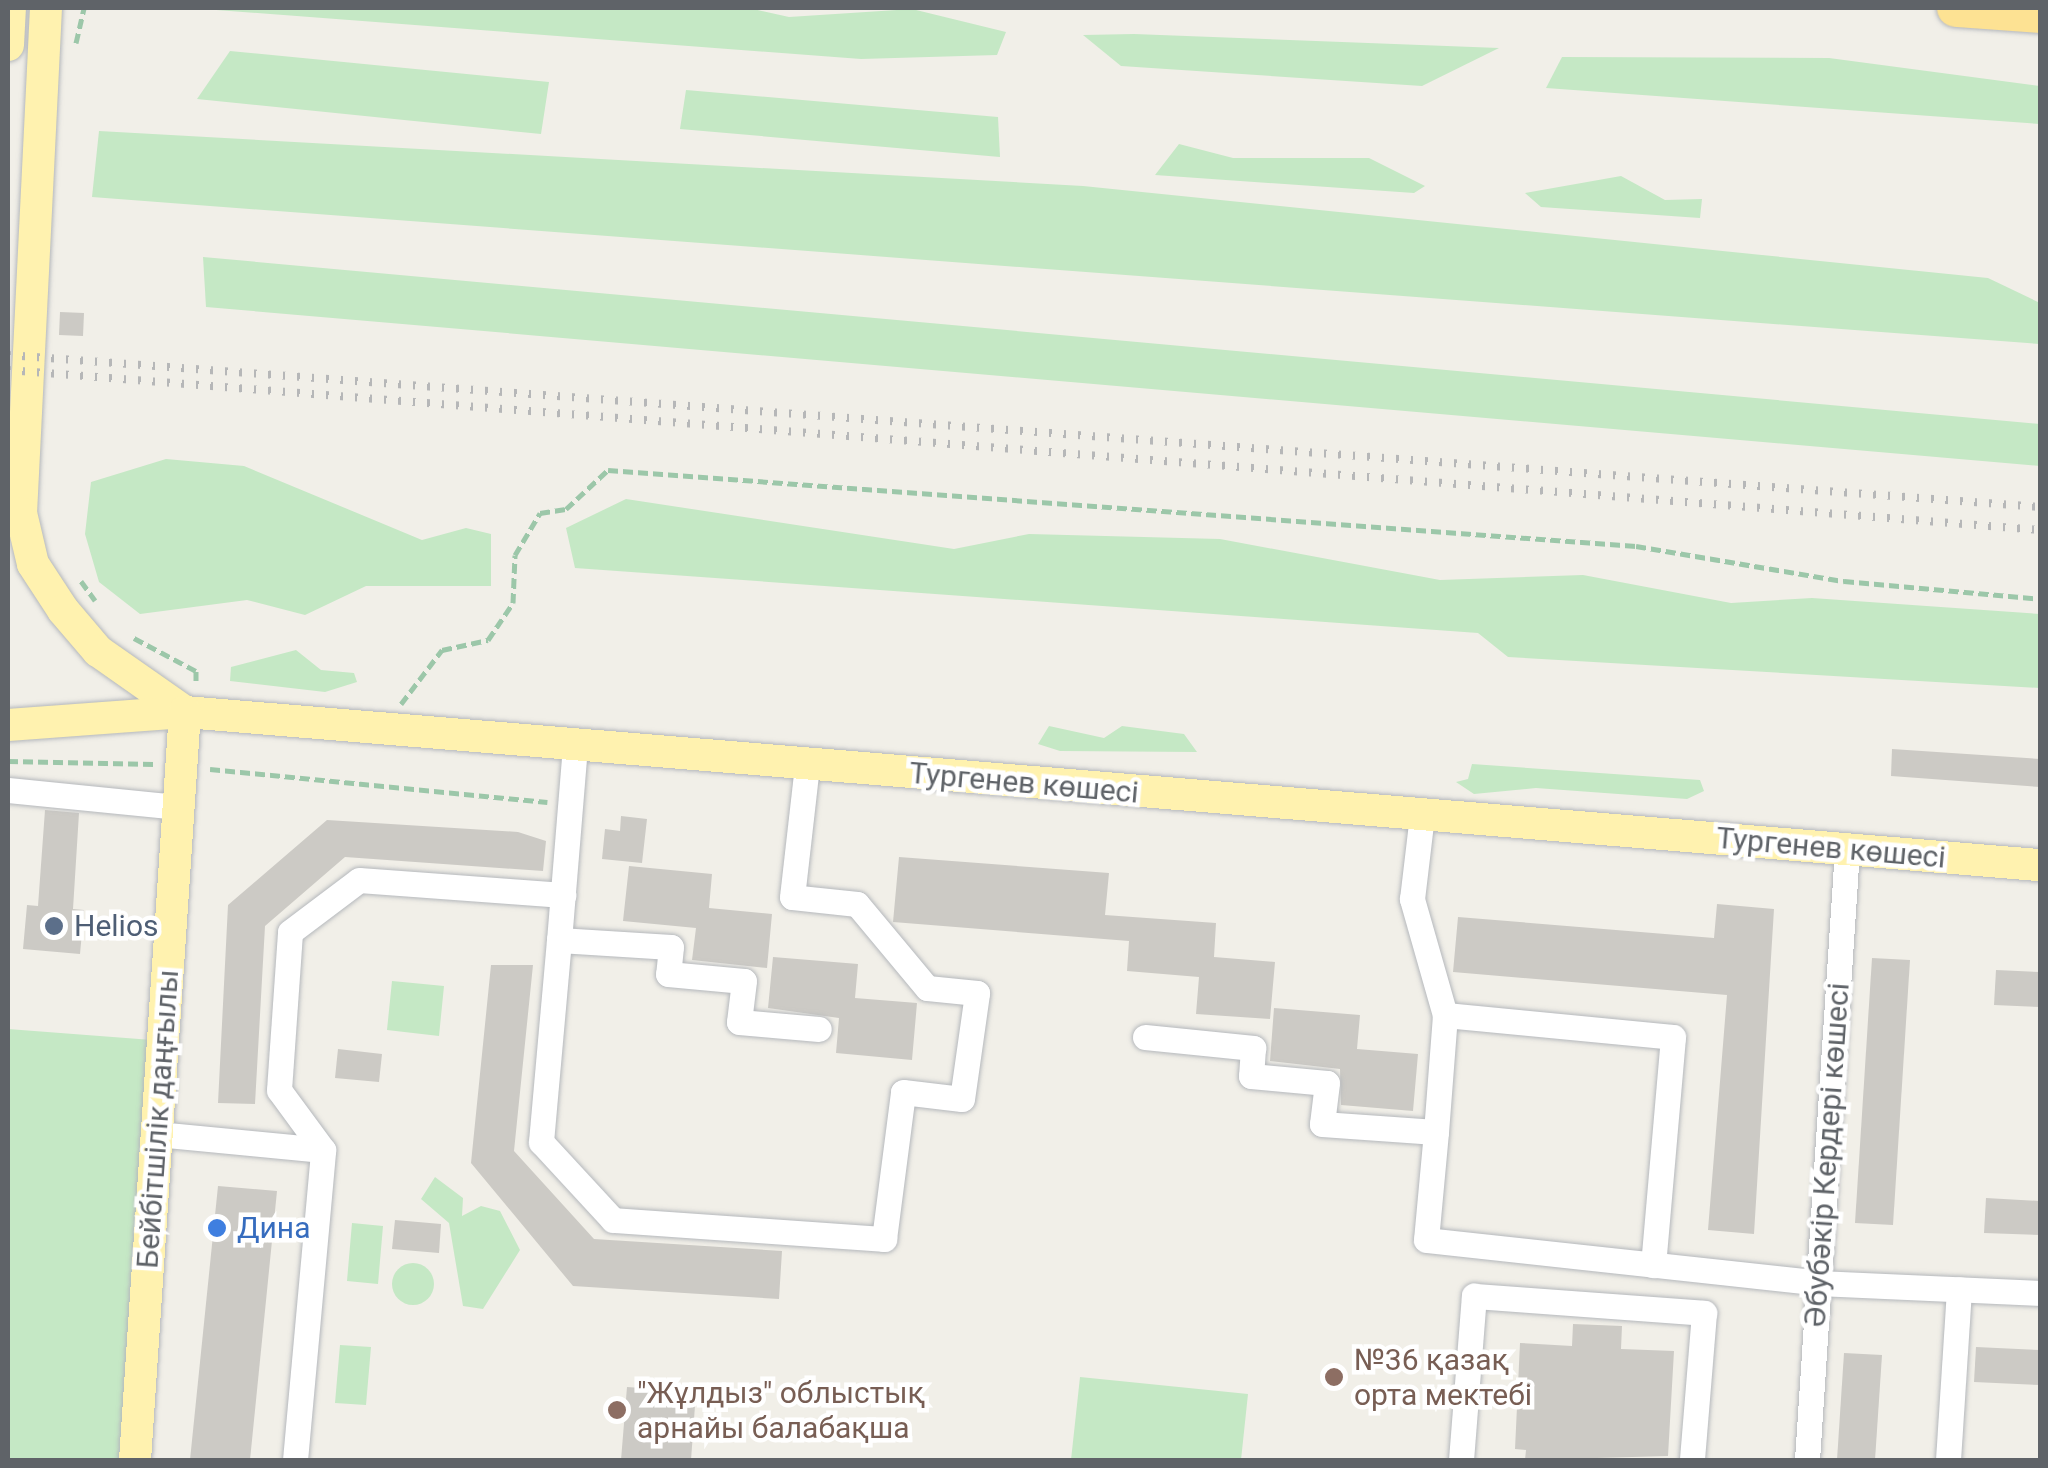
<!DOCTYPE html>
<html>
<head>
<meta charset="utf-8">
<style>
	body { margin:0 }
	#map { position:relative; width:2048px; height:1468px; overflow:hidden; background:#f1efe8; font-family:Roboto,sans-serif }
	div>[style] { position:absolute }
	.green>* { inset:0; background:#c5e8c5 }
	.round { border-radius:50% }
	.building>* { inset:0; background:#cccac5 }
	.path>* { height:5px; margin-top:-2.5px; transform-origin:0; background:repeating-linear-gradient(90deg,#9cc7a9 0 10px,transparent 0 15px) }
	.roads { filter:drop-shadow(0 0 2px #b5b8bc) drop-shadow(0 0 2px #b5b8bc) }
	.minor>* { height:25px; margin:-12.5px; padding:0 12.5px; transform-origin:12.5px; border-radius:12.5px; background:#fff }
	.major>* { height:32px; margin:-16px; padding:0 16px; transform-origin:16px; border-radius:16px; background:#fff2af }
	.highway>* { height:38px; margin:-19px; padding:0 19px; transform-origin:19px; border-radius:19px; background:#fde293 }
	.rail>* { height:8px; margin-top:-4px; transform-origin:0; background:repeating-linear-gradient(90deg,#b6b7b8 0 2.5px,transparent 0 14.5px) }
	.dots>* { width:28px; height:28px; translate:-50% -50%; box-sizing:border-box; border:5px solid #fff; border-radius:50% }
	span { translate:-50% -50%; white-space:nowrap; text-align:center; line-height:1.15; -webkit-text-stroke:9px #fff; paint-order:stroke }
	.street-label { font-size:30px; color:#5f6368 }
	.service-label { font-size:30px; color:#4e5e75 }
	.left { translate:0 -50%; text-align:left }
	.shop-label { font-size:30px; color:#366cbe }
	.education-label { font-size:30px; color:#785e54 }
	.frame { position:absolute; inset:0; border:10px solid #5f6368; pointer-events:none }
</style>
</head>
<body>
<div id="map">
	<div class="green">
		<i style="clip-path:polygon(190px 8px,749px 8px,789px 17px,912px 9px,1006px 32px,997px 55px,861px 59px)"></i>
		<i style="clip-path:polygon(1083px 35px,1134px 34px,1499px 48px,1422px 86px,1121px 66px)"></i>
		<i style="clip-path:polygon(230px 51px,549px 82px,541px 134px,197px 99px)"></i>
		<i style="clip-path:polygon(1562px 57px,1829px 58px,2040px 86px,2040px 124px,1546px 88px)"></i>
		<i style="clip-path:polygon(686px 90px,998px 117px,1000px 157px,680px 129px)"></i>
		<i style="clip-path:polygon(99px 131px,1083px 186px,1988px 278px,2040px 303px,2040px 344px,92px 197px)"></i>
		<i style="clip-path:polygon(1179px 144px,1233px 158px,1369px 158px,1425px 186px,1414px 193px,1155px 175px)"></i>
		<i style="clip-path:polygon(1621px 176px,1665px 200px,1702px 199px,1700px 218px,1541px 207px,1525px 193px)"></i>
		<i style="clip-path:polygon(203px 257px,2040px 424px,2040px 466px,206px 307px)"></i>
		<i style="clip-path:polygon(166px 459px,244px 466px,422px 540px,466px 528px,491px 534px,491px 586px,366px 586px,305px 615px,247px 600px,140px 614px,99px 582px,85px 534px,91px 482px)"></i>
		<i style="clip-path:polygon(626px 499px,954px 549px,1029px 534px,1220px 539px,1440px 580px,1583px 575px,1731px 603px,1812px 598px,2040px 614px,2040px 688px,1508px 657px,1478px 633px,575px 568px,566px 528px)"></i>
		<i style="clip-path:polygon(296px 650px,321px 670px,354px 673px,357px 682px,325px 692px,230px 681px,231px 667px)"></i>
		<i style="clip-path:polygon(1049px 726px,1104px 738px,1122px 726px,1184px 734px,1197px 752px,1060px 751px,1038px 744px)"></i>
		<i style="clip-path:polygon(1472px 764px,1700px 780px,1704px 791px,1687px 799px,1536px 788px,1474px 794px,1456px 782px,1468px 779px)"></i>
		<i style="clip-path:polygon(392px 981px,444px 986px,439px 1036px,387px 1030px)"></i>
		<i style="clip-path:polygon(8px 1029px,152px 1040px,119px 1460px,8px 1460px)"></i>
		<i style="clip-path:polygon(435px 1177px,463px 1198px,462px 1216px,481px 1206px,500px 1211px,520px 1250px,483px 1309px,463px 1306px,449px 1223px,421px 1199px)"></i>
		<i style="clip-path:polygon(352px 1223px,383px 1226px,378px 1284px,347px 1281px)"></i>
		<i class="round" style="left:392px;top:1263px;width:42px;height:42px"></i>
		<i style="clip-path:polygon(340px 1345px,371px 1347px,366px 1405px,335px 1403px)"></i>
		<i style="clip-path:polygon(1080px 1377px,1248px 1394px,1241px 1460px,1071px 1460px)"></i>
	</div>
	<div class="building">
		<i style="clip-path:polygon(60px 312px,84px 313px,83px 336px,59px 335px)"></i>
		<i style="clip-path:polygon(1892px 749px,2040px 759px,2040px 787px,1891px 776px)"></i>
		<i style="clip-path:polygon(45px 810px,79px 813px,73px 909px,84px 910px,80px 954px,23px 949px,27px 905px,38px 906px)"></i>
		<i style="clip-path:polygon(621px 816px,647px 819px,642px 863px,602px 859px,605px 829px,620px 831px)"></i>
		<i style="clip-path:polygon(327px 820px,518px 832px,546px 841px,543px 871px,345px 857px,265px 926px,255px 1104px,218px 1103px,228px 905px)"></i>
		<i style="clip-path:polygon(899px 857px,1109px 873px,1105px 915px,1216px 923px,1214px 957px,1275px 962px,1270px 1019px,1196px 1014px,1199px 977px,1127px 971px,1129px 941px,893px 922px)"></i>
		<i style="clip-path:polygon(629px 866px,712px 874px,709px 908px,772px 914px,767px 968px,692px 960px,696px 928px,623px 921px)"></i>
		<i style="clip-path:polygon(1717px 904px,1774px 909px,1754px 1234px,1708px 1230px,1727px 995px,1453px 972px,1458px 917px,1714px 938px)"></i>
		<i style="clip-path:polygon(773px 957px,858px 964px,855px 998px,917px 1003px,912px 1060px,836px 1053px,839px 1018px,768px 1008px)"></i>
		<i style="clip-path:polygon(1872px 958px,1910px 960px,1893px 1225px,1855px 1223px)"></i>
		<i style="clip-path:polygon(491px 965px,533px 965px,514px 1151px,594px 1239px,782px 1251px,779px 1299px,573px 1286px,471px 1163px)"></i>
		<i style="clip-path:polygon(1996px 970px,2040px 972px,2040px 1007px,1994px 1005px)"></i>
		<i style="clip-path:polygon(1274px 1008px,1360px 1015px,1357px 1049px,1418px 1054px,1413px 1111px,1341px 1105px,1340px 1069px,1270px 1061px)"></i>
		<i style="clip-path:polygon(338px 1049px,382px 1054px,379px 1082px,335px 1078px)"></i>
		<i style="clip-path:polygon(218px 1186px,277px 1191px,250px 1460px,190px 1460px)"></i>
		<i style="clip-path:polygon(1986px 1198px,2040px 1201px,2040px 1235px,1984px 1233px)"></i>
		<i style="clip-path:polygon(395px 1220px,441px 1224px,439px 1253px,392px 1249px)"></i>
		<i style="clip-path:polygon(1573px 1324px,1622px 1326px,1621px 1349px,1674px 1351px,1668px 1456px,1525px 1460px,1526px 1450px,1515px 1449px,1520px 1343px,1572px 1346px)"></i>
		<i style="clip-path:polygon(1976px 1347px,2040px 1350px,2040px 1385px,1974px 1382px)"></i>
		<i style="clip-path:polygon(1844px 1353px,1882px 1355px,1875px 1460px,1837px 1460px)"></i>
		<i style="clip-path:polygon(627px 1387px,696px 1392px,691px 1460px,621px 1460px)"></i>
	</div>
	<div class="path">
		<i style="left:76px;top:43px;width:36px;rotate:-77deg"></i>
		<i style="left:81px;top:581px;width:24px;rotate:54deg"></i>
		<i style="left:134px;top:638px;width:70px;rotate:28deg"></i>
		<i style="left:196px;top:671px;width:14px;rotate:90deg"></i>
		<i style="left:401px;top:704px;width:68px;rotate:-52.8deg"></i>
		<i style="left:442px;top:650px;width:47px;rotate:-12.3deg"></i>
		<i style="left:488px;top:640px;width:45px;rotate:-56deg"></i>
		<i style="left:513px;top:603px;width:48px;rotate:-87.6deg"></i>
		<i style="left:515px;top:555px;width:49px;rotate:-59.2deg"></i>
		<i style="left:540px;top:513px;width:26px;rotate:-9deg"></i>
		<i style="left:566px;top:509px;width:57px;rotate:-42.9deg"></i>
		<i style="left:608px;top:470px;width:1031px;rotate:4.23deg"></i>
		<i style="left:1636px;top:546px;width:211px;rotate:9.6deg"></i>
		<i style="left:1844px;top:581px;width:197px;rotate:5.2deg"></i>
		<i style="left:8px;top:761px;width:146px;rotate:1.2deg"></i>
		<i style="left:210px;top:769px;width:339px;rotate:5.6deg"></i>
	</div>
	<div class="roads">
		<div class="minor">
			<i style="left:575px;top:746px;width:195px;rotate:94.7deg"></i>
			<i style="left:559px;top:940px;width:112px;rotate:3.6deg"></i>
			<i style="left:671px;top:947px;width:27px;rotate:96deg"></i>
			<i style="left:668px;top:974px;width:76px;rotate:5.3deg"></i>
			<i style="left:744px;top:981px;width:41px;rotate:97deg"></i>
			<i style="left:739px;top:1022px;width:80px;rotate:5deg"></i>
			<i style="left:8px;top:790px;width:172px;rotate:5.7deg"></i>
			<i style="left:559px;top:940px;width:203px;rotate:95.1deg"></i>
			<i style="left:541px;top:1142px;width:106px;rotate:47.3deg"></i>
			<i style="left:613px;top:1220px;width:272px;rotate:4deg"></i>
			<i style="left:884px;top:1239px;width:148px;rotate:-82.6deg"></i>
			<i style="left:903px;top:1092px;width:59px;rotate:6.8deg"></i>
			<i style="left:962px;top:1099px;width:107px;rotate:-81.9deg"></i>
			<i style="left:977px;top:993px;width:50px;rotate:-174.3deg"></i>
			<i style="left:927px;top:988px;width:109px;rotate:-129.8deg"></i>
			<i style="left:857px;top:904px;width:65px;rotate:-173.9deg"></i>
			<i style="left:792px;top:897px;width:133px;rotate:-83.5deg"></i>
			<i style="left:1445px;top:1015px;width:229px;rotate:5.5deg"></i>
			<i style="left:1673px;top:1037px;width:229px;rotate:95deg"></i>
			<i style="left:1145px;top:1037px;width:109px;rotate:5.8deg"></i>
			<i style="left:1253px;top:1048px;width:28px;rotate:94deg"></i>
			<i style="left:1251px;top:1076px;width:76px;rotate:5.3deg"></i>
			<i style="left:1327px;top:1083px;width:41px;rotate:97deg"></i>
			<i style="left:1322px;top:1124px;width:114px;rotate:4deg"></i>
			<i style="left:1436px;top:1132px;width:117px;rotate:-85.6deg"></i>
			<i style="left:1445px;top:1015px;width:121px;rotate:-105.9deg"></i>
			<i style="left:1412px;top:899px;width:85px;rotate:-83.2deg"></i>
			<i style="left:1436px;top:1132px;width:108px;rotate:95.3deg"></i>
			<i style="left:1426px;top:1240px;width:395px;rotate:6.2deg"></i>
			<i style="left:1819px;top:1283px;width:221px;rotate:2.6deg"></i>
			<i style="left:157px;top:1134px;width:167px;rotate:5.5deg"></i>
			<i style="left:323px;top:1150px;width:74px;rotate:-126.3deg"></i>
			<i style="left:279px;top:1090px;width:158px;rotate:-86deg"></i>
			<i style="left:290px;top:932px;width:86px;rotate:-37deg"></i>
			<i style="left:359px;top:880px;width:205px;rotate:4.2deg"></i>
			<i style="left:295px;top:1460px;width:311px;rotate:-84.8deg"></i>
			<i style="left:1461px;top:1460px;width:165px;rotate:-85.5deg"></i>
			<i style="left:1474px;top:1296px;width:231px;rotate:4.2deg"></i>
			<i style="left:1704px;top:1313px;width:147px;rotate:94.7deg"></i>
			<i style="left:1807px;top:1460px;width:611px;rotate:-86.25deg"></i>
			<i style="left:1948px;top:1460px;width:171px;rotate:-86.3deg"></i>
		</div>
		<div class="major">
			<i style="left:46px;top:8px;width:506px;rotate:92.83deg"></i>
			<i style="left:21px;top:513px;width:52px;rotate:76.8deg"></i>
			<i style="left:33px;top:564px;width:55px;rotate:56.9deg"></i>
			<i style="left:63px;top:610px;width:54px;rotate:49.5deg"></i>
			<i style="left:98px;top:651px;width:106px;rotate:35deg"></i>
			<i style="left:8px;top:45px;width:37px;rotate:-87deg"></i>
			<i style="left:8px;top:725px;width:177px;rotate:-4.2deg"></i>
			<i style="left:185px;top:712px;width:1861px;rotate:4.72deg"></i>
			<i style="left:135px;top:1460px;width:750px;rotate:-86.18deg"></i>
		</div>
		<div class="highway">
			<i style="left:1956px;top:8px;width:84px;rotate:4.1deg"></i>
		</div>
	</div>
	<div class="rail">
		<i style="left:8px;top:355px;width:2038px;rotate:4.28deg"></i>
		<i style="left:8px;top:370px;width:2038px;rotate:4.5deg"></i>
	</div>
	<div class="dots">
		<i style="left:54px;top:926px;background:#5c6f8a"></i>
		<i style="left:217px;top:1228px;background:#3f7fe0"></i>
		<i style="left:1334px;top:1377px;background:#8d6e63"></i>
		<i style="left:617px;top:1410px;background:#8d6e63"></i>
	</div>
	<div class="street-label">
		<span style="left:1024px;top:783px;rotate:5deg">Тургенев көшесі</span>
		<span style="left:1831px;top:848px;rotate:5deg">Тургенев көшесі</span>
		<span style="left:158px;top:1119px;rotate:-86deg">Бейбітшілік даңғылы</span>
		<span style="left:1827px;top:1155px;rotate:-86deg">Әбубәкір Кердері көшесі</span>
	</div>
	<div class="service-label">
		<span class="left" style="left:74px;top:926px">Helios</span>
	</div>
	<div class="shop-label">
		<span class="left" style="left:237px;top:1228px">Дина</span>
	</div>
	<div class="education-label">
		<span class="left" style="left:1354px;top:1377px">№36 қазақ<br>орта мектебі</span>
		<span class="left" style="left:637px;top:1410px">"Жұлдыз" облыстық<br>арнайы балабақша</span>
	</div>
	<div class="frame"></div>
</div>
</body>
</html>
